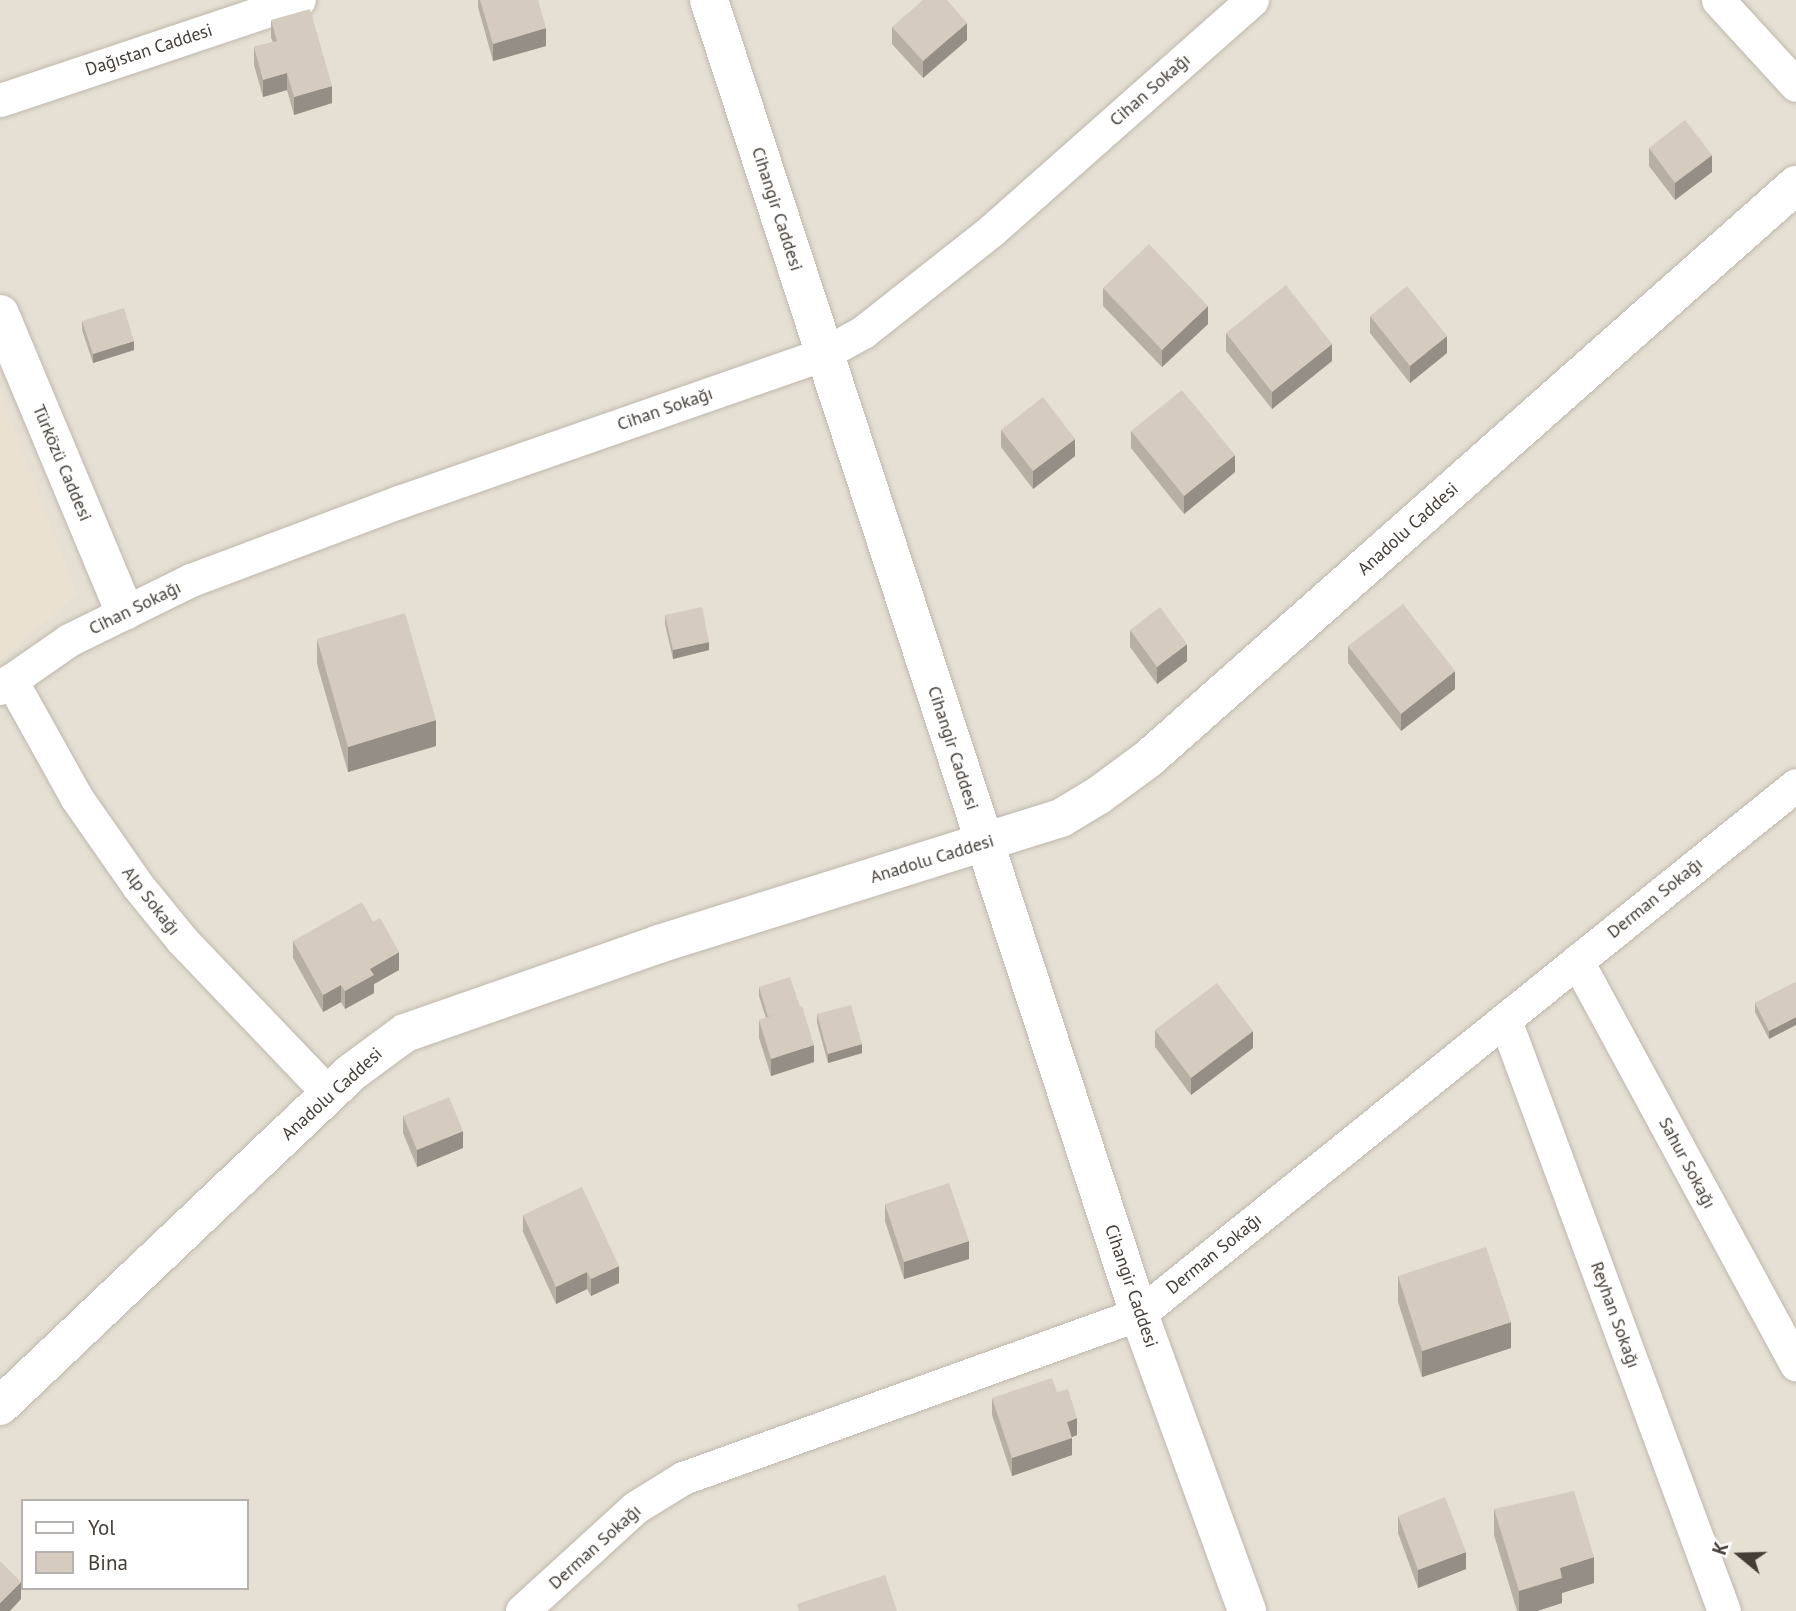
<!DOCTYPE html>
<html>
<head>
<meta charset="utf-8">
<style>
	body { margin:0 }
	#map { position:relative; width:1796px; height:1611px; overflow:hidden; background:#f2ede6; font-family:"PT Sans",sans-serif }
	div>[style] { position:absolute }
	.residential>* { inset:0; background:#e5dfd4 }
	.education>* { inset:0; background:#eae1d1 }
	.roads { filter:drop-shadow(0 0 2px #bfb7ac) drop-shadow(0 0 2px #bfb7ac) }
	.minor>* { height:33px; margin:-16.5px; padding:0 16.5px; transform-origin:16.5px; border-radius:16.5px; background:#fff }
	.tertiary>* { height:38px; margin:-19px; padding:0 19px; transform-origin:19px; border-radius:19px; background:#fff }
	.wall>* { inset:0; background:#b7afa4 }
	.shaded-wall>* { inset:0; background:#958e86 }
	.building>* { inset:0; background:#d5cbbf }
	span { translate:-50% -50%; white-space:nowrap; text-align:center; line-height:1.15; -webkit-text-stroke:5px #fff; paint-order:stroke }
	.street-label { font-size:18px; color:#443d36 }
	.legend { position:absolute; left:21px; top:1499px; width:228px; height:91px; box-sizing:border-box; background:#fff; border:2px solid #b4b1af; margin:0; padding:9px 12px; list-style:none; font-size:21px; color:#443d36 }
	.legend li { display:flex; align-items:center; gap:14px; height:35px }
	.legend b { width:35px; border:2px solid #b4b1af }
	.north { position:absolute; left:1705px; top:1520px; width:70px; height:70px; -webkit-text-stroke:5px #fff; paint-order:stroke; rotate:289deg; font-size:19px; font-weight:700; line-height:28px; text-align:center; color:#443d36 }
	.north::after { content:''; display:block; margin:auto; width:24px; height:32px; background:#443d36; clip-path:polygon(50% 0,100% 100%,50% 72%,0 100%) }
</style>
</head>
<body>
<div id="map">
	<div class="residential">
		<i style="clip-path:polygon(evenodd,0 0,1796px 0,1796px 1611px,0 1611px,0 0,23px 1501px,247px 1501px,247px 1588px,23px 1588px,23px 1501px)"></i>
	</div>
	<div class="education">
		<i style="clip-path:polygon(0 392px,77px 594px,0 661px)"></i>
	</div>
	<div class="roads">
		<div class="minor">
			<i style="left:1718px;top:0;width:115px;rotate:47.5deg"></i>
			<i style="left:0;top:100px;width:315px;rotate:-18.5deg"></i>
			<i style="left:11px;top:680px;width:134px;rotate:60.9deg"></i>
			<i style="left:76px;top:797px;width:108px;rotate:55.1deg"></i>
			<i style="left:138px;top:886px;width:70px;rotate:50.8deg"></i>
			<i style="left:182px;top:940px;width:213px;rotate:46.3deg"></i>
			<i style="left:0;top:688px;width:84px;rotate:-34.8deg"></i>
			<i style="left:69px;top:640px;width:136px;rotate:-26.2deg"></i>
			<i style="left:191px;top:580px;width:222px;rotate:-20.6deg"></i>
			<i style="left:399px;top:502px;width:449px;rotate:-19.2deg"></i>
			<i style="left:823px;top:354px;width:46px;rotate:-28.8deg"></i>
			<i style="left:863px;top:332px;width:164px;rotate:-38.3deg"></i>
			<i style="left:992px;top:230px;width:347px;rotate:-41.5deg"></i>
			<i style="left:1577px;top:961px;width:459px;rotate:61.5deg"></i>
			<i style="left:1505px;top:1020px;width:630px;rotate:69.67deg"></i>
			<i style="left:522px;top:1611px;width:154px;rotate:-42.4deg"></i>
			<i style="left:636px;top:1507px;width:55px;rotate:-31.7deg"></i>
			<i style="left:683px;top:1478px;width:485px;rotate:-19.8deg"></i>
			<i style="left:1139px;top:1314px;width:843px;rotate:-38.84deg"></i>
		</div>
		<div class="tertiary">
			<i style="left:709px;top:0;width:1383px;rotate:71.88deg"></i>
			<i style="left:1139px;top:1314px;width:316px;rotate:70deg"></i>
			<i style="left:0;top:314px;width:322px;rotate:67.3deg"></i>
			<i style="left:0;top:1406px;width:485px;rotate:-43.5deg"></i>
			<i style="left:352px;top:1072px;width:66px;rotate:-36.3deg"></i>
			<i style="left:405px;top:1033px;width:269px;rotate:-19.3deg"></i>
			<i style="left:659px;top:944px;width:421px;rotate:-17.4deg"></i>
			<i style="left:1061px;top:818px;width:44px;rotate:-31.2deg"></i>
			<i style="left:1099px;top:795px;width:61px;rotate:-36.3deg"></i>
			<i style="left:1148px;top:759px;width:866px;rotate:-41.53deg"></i>
		</div>
	</div>
	<div class="wall">
		<i style="clip-path:polygon(478px 0,538px 0,546px 46px,493px 61px,478px 7px)"></i>
		<i style="clip-path:polygon(271px 20px,332px 103px,294px 115px,287px 90px,263px 97px,254px 65px,254px 47px,273px 42px,271px 38px)"></i>
		<i style="clip-path:polygon(892px 27px,967px 40px,923px 78px,892px 44px)"></i>
		<i style="clip-path:polygon(1649px 148px,1712px 172px,1675px 200px,1649px 166px)"></i>
		<i style="clip-path:polygon(1103px 288px,1208px 324px,1162px 367px,1103px 306px)"></i>
		<i style="clip-path:polygon(1370px 316px,1447px 353px,1410px 383px,1370px 333px)"></i>
		<i style="clip-path:polygon(82px 321px,134px 350px,93px 363px,82px 330px)"></i>
		<i style="clip-path:polygon(1226px 333px,1332px 361px,1272px 409px,1226px 351px)"></i>
		<i style="clip-path:polygon(1001px 430px,1075px 456px,1033px 489px,1001px 447px)"></i>
		<i style="clip-path:polygon(1131px 431px,1235px 472px,1184px 514px,1131px 448px)"></i>
		<i style="clip-path:polygon(665px 615px,709px 650px,673px 659px,665px 624px)"></i>
		<i style="clip-path:polygon(1130px 630px,1187px 661px,1157px 684px,1130px 647px)"></i>
		<i style="clip-path:polygon(317px 639px,436px 746px,348px 772px,317px 664px)"></i>
		<i style="clip-path:polygon(1348px 646px,1455px 689px,1401px 731px,1348px 663px)"></i>
		<i style="clip-path:polygon(293px 941px,399px 970px,374px 984px,374px 993px,345px 1009px,341px 1002px,323px 1012px,293px 958px)"></i>
		<i style="clip-path:polygon(1796px 982px,1769px 1039px,1755px 1012px,1755px 1003px)"></i>
		<i style="clip-path:polygon(759px 987px,814px 1062px,771px 1076px,759px 1038px,759px 1020px,766px 1018px,759px 996px)"></i>
		<i style="clip-path:polygon(817px 1014px,862px 1053px,828px 1063px,817px 1023px)"></i>
		<i style="clip-path:polygon(1155px 1030px,1253px 1048px,1191px 1095px,1155px 1047px)"></i>
		<i style="clip-path:polygon(403px 1116px,463px 1148px,417px 1167px,403px 1133px)"></i>
		<i style="clip-path:polygon(885px 1204px,969px 1259px,904px 1279px,885px 1221px)"></i>
		<i style="clip-path:polygon(523px 1215px,619px 1283px,591px 1296px,587px 1289px,556px 1304px,523px 1232px)"></i>
		<i style="clip-path:polygon(1398px 1276px,1511px 1348px,1422px 1377px,1398px 1302px)"></i>
		<i style="clip-path:polygon(992px 1398px,1077px 1435px,1072px 1437px,1072px 1455px,1012px 1476px,992px 1415px)"></i>
		<i style="clip-path:polygon(1494px 1509px,1594px 1583px,1562px 1593px,1562px 1603px,1537px 1611px,1517px 1611px,1494px 1535px)"></i>
		<i style="clip-path:polygon(1398px 1516px,1466px 1569px,1418px 1588px,1398px 1533px)"></i>
	</div>
	<div class="shaded-wall">
		<i style="clip-path:polygon(967px 23px,967px 40px,923px 78px,923px 61px)"></i>
		<i style="clip-path:polygon(546px 28px,546px 46px,493px 61px,493px 44px)"></i>
		<i style="clip-path:polygon(287px 73px,287px 90px,263px 97px,263px 80px)"></i>
		<i style="clip-path:polygon(332px 86px,332px 103px,294px 115px,294px 97px)"></i>
		<i style="clip-path:polygon(1712px 155px,1712px 172px,1675px 200px,1675px 183px)"></i>
		<i style="clip-path:polygon(1208px 306px,1208px 324px,1162px 367px,1162px 350px)"></i>
		<i style="clip-path:polygon(1447px 336px,1447px 353px,1410px 383px,1410px 366px)"></i>
		<i style="clip-path:polygon(134px 341px,134px 350px,93px 363px,93px 354px)"></i>
		<i style="clip-path:polygon(1332px 344px,1332px 361px,1272px 409px,1272px 392px)"></i>
		<i style="clip-path:polygon(1075px 439px,1075px 456px,1033px 489px,1033px 471px)"></i>
		<i style="clip-path:polygon(1235px 455px,1235px 472px,1184px 514px,1184px 496px)"></i>
		<i style="clip-path:polygon(709px 642px,709px 650px,673px 659px,673px 650px)"></i>
		<i style="clip-path:polygon(1187px 644px,1187px 661px,1157px 684px,1157px 667px)"></i>
		<i style="clip-path:polygon(1455px 671px,1455px 689px,1401px 731px,1401px 714px)"></i>
		<i style="clip-path:polygon(436px 720px,436px 746px,348px 772px,348px 747px)"></i>
		<i style="clip-path:polygon(399px 952px,399px 970px,374px 984px,374px 993px,345px 1009px,345px 991px,370px 969px)"></i>
		<i style="clip-path:polygon(341px 985px,341px 1002px,323px 1012px,323px 995px)"></i>
		<i style="clip-path:polygon(1796px 1017px,1796px 1025px,1769px 1039px,1769px 1031px)"></i>
		<i style="clip-path:polygon(1253px 1031px,1253px 1048px,1191px 1095px,1191px 1078px)"></i>
		<i style="clip-path:polygon(862px 1044px,862px 1053px,828px 1063px,828px 1054px)"></i>
		<i style="clip-path:polygon(814px 1045px,814px 1062px,771px 1076px,771px 1059px)"></i>
		<i style="clip-path:polygon(463px 1131px,463px 1148px,417px 1167px,417px 1150px)"></i>
		<i style="clip-path:polygon(969px 1241px,969px 1259px,904px 1279px,904px 1262px)"></i>
		<i style="clip-path:polygon(619px 1266px,619px 1283px,591px 1296px,591px 1279px)"></i>
		<i style="clip-path:polygon(587px 1272px,587px 1289px,556px 1304px,556px 1287px)"></i>
		<i style="clip-path:polygon(1511px 1322px,1511px 1348px,1422px 1377px,1422px 1351px)"></i>
		<i style="clip-path:polygon(1077px 1418px,1077px 1435px,1067px 1439px,1067px 1422px)"></i>
		<i style="clip-path:polygon(1072px 1438px,1072px 1455px,1012px 1476px,1012px 1458px)"></i>
		<i style="clip-path:polygon(1466px 1552px,1466px 1569px,1418px 1588px,1418px 1570px)"></i>
		<i style="clip-path:polygon(1594px 1557px,1594px 1583px,1562px 1593px,1562px 1603px,1537px 1611px,1519px 1611px,1519px 1591px,1560px 1568px)"></i>
		<i style="clip-path:polygon(21px 1582px,21px 1599px,10px 1611px,0 1611px,0 1603px)"></i>
	</div>
	<div class="building">
		<i style="clip-path:polygon(480px 0,538px 0,546px 28px,493px 44px)"></i>
		<i style="clip-path:polygon(923px 0,947px 0,967px 23px,923px 61px,892px 27px)"></i>
		<i style="clip-path:polygon(310px 9px,332px 86px,294px 97px,287px 73px,263px 80px,254px 47px,277px 41px,271px 20px)"></i>
		<i style="clip-path:polygon(1685px 120px,1712px 155px,1675px 183px,1649px 148px)"></i>
		<i style="clip-path:polygon(1149px 244px,1208px 306px,1162px 350px,1103px 288px)"></i>
		<i style="clip-path:polygon(1286px 285px,1332px 344px,1272px 392px,1226px 333px)"></i>
		<i style="clip-path:polygon(1407px 286px,1447px 336px,1410px 366px,1370px 316px)"></i>
		<i style="clip-path:polygon(124px 308px,134px 341px,93px 354px,82px 321px)"></i>
		<i style="clip-path:polygon(1182px 390px,1235px 455px,1184px 496px,1131px 431px)"></i>
		<i style="clip-path:polygon(1043px 397px,1075px 439px,1033px 471px,1001px 430px)"></i>
		<i style="clip-path:polygon(1403px 604px,1455px 671px,1401px 714px,1348px 646px)"></i>
		<i style="clip-path:polygon(702px 607px,709px 642px,673px 650px,665px 615px)"></i>
		<i style="clip-path:polygon(1160px 607px,1187px 644px,1157px 667px,1130px 630px)"></i>
		<i style="clip-path:polygon(405px 613px,436px 720px,348px 747px,317px 639px)"></i>
		<i style="clip-path:polygon(362px 902px,373px 922px,380px 918px,399px 952px,370px 969px,374px 975px,345px 991px,341px 985px,323px 995px,293px 941px)"></i>
		<i style="clip-path:polygon(790px 977px,800px 1007px,768px 1017px,759px 987px)"></i>
		<i style="clip-path:polygon(1796px 982px,1796px 1017px,1769px 1031px,1755px 1003px)"></i>
		<i style="clip-path:polygon(1217px 983px,1253px 1031px,1191px 1078px,1155px 1030px)"></i>
		<i style="clip-path:polygon(851px 1005px,862px 1044px,828px 1054px,817px 1014px)"></i>
		<i style="clip-path:polygon(802px 1006px,814px 1045px,771px 1059px,759px 1020px)"></i>
		<i style="clip-path:polygon(449px 1097px,463px 1131px,417px 1150px,403px 1116px)"></i>
		<i style="clip-path:polygon(949px 1183px,969px 1241px,904px 1262px,885px 1204px)"></i>
		<i style="clip-path:polygon(582px 1187px,619px 1266px,591px 1279px,587px 1272px,556px 1287px,523px 1215px)"></i>
		<i style="clip-path:polygon(1486px 1247px,1511px 1322px,1422px 1351px,1398px 1276px)"></i>
		<i style="clip-path:polygon(1052px 1378px,1057px 1392px,1068px 1389px,1077px 1418px,1067px 1422px,1072px 1438px,1012px 1458px,992px 1398px)"></i>
		<i style="clip-path:polygon(1574px 1491px,1594px 1557px,1560px 1568px,1562px 1578px,1519px 1591px,1494px 1509px)"></i>
		<i style="clip-path:polygon(1445px 1497px,1466px 1552px,1418px 1570px,1398px 1516px)"></i>
		<i style="clip-path:polygon(0 1561px,21px 1582px,0 1603px)"></i>
		<i style="clip-path:polygon(885px 1575px,897px 1611px,799px 1611px,797px 1604px)"></i>
	</div>
	<div class="street-label">
		<span style="left:149px;top:50px;rotate:-18deg">Dağıstan Caddesi</span>
		<span style="left:1150px;top:90px;rotate:-41deg">Cihan Sokağı</span>
		<span style="left:777px;top:209px;rotate:72deg">Cihangir Caddesi</span>
		<span style="left:665px;top:409px;rotate:-19deg">Cihan Sokağı</span>
		<span style="left:62px;top:463px;rotate:67deg">Türközü Caddesi</span>
		<span style="left:1408px;top:529px;rotate:-42deg">Anadolu Caddesi</span>
		<span style="left:135px;top:608px;rotate:-26deg">Cihan Sokağı</span>
		<span style="left:953px;top:748px;rotate:72deg">Cihangir Caddesi</span>
		<span style="left:932px;top:859px;rotate:-17deg">Anadolu Caddesi</span>
		<span style="left:1655px;top:898px;rotate:-39deg">Derman Sokağı</span>
		<span style="left:151px;top:901px;rotate:52deg">Alp Sokağı</span>
		<span style="left:332px;top:1094px;rotate:-42deg">Anadolu Caddesi</span>
		<span style="left:1687px;top:1163px;rotate:62deg">Sahur Sokağı</span>
		<span style="left:1214px;top:1254px;rotate:-39deg">Derman Sokağı</span>
		<span style="left:1131px;top:1286px;rotate:71deg">Cihangir Caddesi</span>
		<span style="left:1615px;top:1315px;rotate:70deg">Reyhan Sokağı</span>
		<span style="left:595px;top:1547px;rotate:-42deg">Derman Sokağı</span>
	</div>
	<ul class="legend">
	<li><b style="height:9px;background:#fff"></b>Yol</li>
	<li><b style="height:19px;background:#d5cbbf"></b>Bina</li>
	</ul>
	<div class="north">K</div>
</div>
</body>
</html>
